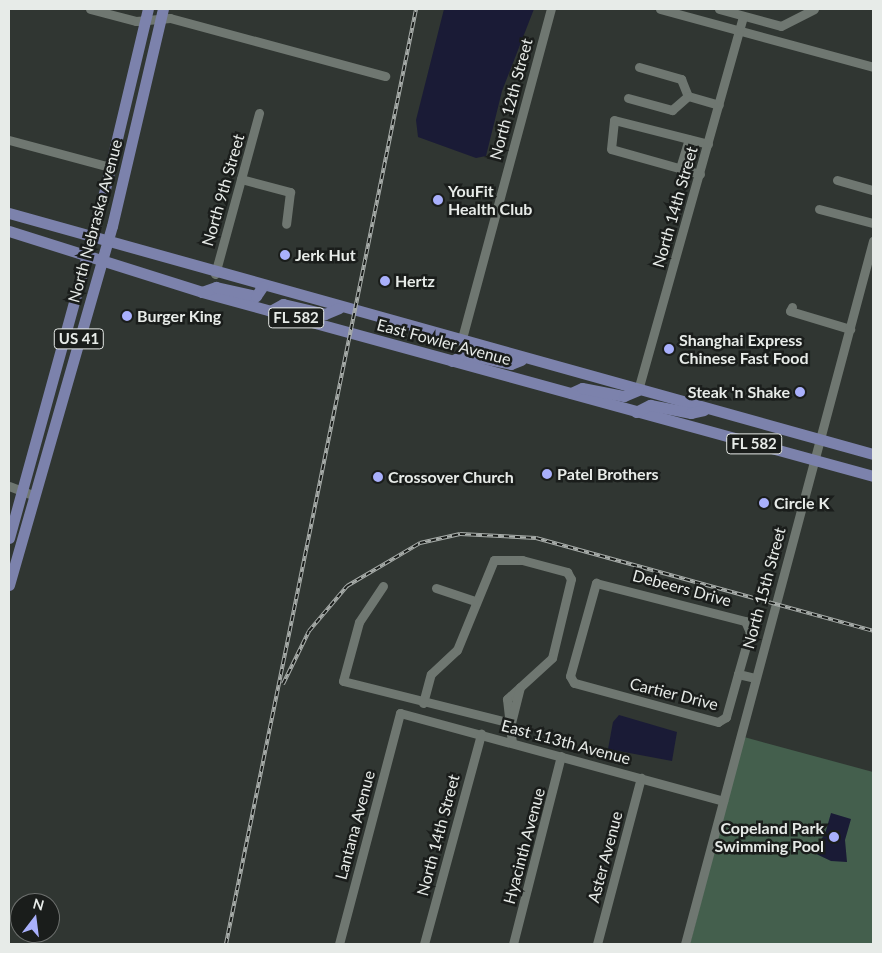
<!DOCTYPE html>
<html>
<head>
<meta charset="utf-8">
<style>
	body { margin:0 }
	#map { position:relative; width:882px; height:953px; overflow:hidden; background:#303632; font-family:Lato,sans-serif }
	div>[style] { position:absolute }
	.green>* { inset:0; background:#445f4d }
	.water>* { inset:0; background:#1a1b36 }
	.minor>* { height:9px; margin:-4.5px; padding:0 4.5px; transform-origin:4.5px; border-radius:4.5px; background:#6f7771 }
	.major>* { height:11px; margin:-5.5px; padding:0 5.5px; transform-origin:5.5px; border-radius:5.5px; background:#7c82ac }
	.rail>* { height:4px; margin-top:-2px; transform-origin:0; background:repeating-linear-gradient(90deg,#1a1d1b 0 5.5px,#a8adaa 0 11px); box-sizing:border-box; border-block:1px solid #a8adaa }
	.dots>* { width:14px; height:14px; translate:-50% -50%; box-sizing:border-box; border:2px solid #1a1d1b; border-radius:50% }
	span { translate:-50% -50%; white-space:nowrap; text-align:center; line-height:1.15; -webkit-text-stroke:5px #1a1d1b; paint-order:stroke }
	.shield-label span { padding:1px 4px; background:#1a1d1b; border:1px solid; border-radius:4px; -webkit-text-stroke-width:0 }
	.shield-label { font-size:15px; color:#e7ebe8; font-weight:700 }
	.street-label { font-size:16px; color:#e7ebe8 }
	.poi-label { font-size:16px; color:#e7ebe8; font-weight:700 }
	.left { translate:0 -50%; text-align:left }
	.right { translate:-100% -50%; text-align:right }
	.frame { position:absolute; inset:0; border:10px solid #e7ebe8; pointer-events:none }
	.north { position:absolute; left:10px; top:893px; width:50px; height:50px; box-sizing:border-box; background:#1a1d1b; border:1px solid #6c6f6d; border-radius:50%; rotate:15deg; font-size:14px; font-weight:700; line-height:20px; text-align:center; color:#e7ebe8 }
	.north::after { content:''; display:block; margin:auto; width:18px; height:22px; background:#a9b0fc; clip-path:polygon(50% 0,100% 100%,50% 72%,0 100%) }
</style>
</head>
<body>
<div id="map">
	<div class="green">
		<i style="clip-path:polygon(744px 737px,873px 772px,873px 944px,690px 944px)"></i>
	</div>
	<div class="water">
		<i style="clip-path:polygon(444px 9px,534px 9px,502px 91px,486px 156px,476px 158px,418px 137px,416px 120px)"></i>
		<i style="clip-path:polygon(619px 715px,677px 732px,672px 761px,608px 749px,613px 722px)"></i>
		<i style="clip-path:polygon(831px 813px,851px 819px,845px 840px,847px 862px,831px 861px,812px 852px,825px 834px)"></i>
	</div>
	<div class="minor">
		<i style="left:90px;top:9px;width:48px;rotate:14.6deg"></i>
		<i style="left:136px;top:21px;width:34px;rotate:-5deg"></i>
		<i style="left:170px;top:18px;width:223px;rotate:15.1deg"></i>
		<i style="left:660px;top:9px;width:221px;rotate:15.2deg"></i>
		<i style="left:719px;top:9px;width:64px;rotate:15.3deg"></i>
		<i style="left:781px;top:26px;width:37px;rotate:-27deg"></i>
		<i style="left:639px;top:67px;width:44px;rotate:15.9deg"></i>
		<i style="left:681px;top:79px;width:18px;rotate:68deg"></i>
		<i style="left:688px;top:96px;width:32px;rotate:16deg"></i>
		<i style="left:628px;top:98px;width:46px;rotate:15.3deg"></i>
		<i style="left:672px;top:110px;width:21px;rotate:-41deg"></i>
		<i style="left:9px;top:140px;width:105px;rotate:15deg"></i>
		<i style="left:680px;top:168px;width:30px;rotate:-73deg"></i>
		<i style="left:700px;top:174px;width:92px;rotate:-164.3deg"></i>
		<i style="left:611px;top:149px;width:29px;rotate:-84deg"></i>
		<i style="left:614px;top:120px;width:97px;rotate:14.3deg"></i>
		<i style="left:241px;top:179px;width:51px;rotate:14.9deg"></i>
		<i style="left:290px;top:192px;width:32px;rotate:97deg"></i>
		<i style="left:837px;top:180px;width:37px;rotate:16deg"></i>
		<i style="left:819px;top:209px;width:56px;rotate:14.5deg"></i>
		<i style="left:215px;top:274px;width:167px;rotate:-74.7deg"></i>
		<i style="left:792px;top:307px;width:4px;rotate:117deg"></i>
		<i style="left:790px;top:311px;width:63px;rotate:16.7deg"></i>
		<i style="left:461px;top:342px;width:345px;rotate:-74.9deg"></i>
		<i style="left:638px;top:390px;width:388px;rotate:-74.3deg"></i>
		<i style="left:9px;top:486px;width:26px;rotate:21deg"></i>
		<i style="left:383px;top:586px;width:43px;rotate:123.7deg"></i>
		<i style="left:359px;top:622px;width:61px;rotate:105.2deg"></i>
		<i style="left:343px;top:681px;width:173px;rotate:14deg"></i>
		<i style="left:436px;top:588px;width:41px;rotate:18.4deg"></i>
		<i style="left:738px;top:674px;width:45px;rotate:105.6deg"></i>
		<i style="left:726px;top:717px;width:9px;rotate:148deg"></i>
		<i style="left:718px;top:722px;width:149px;rotate:-164.8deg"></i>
		<i style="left:574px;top:683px;width:8px;rotate:-120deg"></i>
		<i style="left:570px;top:676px;width:97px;rotate:-74.4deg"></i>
		<i style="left:596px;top:583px;width:154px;rotate:14.3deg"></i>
		<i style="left:745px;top:621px;width:12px;rotate:66deg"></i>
		<i style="left:750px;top:632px;width:44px;rotate:105.9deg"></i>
		<i style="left:738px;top:674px;width:17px;rotate:13deg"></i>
		<i style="left:423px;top:703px;width:30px;rotate:-75deg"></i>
		<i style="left:431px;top:674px;width:35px;rotate:-43deg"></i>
		<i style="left:457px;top:650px;width:97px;rotate:-67.7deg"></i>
		<i style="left:494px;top:560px;width:28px"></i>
		<i style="left:522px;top:560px;width:47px;rotate:14.9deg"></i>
		<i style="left:567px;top:572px;width:8px;rotate:60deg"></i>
		<i style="left:571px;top:579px;width:81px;rotate:103.5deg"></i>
		<i style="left:552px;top:658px;width:61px;rotate:137.7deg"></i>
		<i style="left:507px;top:699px;width:44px;rotate:83.5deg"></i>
		<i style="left:511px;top:723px;width:37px;rotate:-76deg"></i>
		<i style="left:339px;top:944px;width:239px;rotate:-75.2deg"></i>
		<i style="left:400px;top:713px;width:335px;rotate:15.2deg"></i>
		<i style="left:424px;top:944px;width:218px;rotate:-74.8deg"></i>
		<i style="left:513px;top:944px;width:194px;rotate:-75.7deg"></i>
		<i style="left:597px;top:944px;width:172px;rotate:-75.2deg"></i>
		<i style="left:685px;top:944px;width:728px;rotate:-75.03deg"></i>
	</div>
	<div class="major">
		<i style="left:9px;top:213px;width:897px;rotate:15.59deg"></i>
		<i style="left:9px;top:231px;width:202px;rotate:17.5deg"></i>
		<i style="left:202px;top:292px;width:696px;rotate:15.33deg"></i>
		<i style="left:202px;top:292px;width:15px;rotate:-20deg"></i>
		<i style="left:216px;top:287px;width:41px;rotate:12.7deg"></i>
		<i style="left:256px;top:296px;width:11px;rotate:-56deg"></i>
		<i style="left:270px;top:311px;width:15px;rotate:-28deg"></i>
		<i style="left:283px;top:304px;width:43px;rotate:13.4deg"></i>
		<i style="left:325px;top:314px;width:15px;rotate:-23deg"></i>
		<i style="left:452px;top:361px;width:14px;rotate:-30deg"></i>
		<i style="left:464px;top:354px;width:48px;rotate:12deg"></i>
		<i style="left:511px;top:364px;width:11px;rotate:-22deg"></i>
		<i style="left:571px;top:393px;width:12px;rotate:-24deg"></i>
		<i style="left:582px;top:388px;width:43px;rotate:10.8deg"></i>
		<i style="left:624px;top:396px;width:15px;rotate:-23deg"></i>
		<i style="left:636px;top:412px;width:16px;rotate:-27deg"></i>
		<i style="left:650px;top:405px;width:42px;rotate:11deg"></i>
		<i style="left:691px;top:413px;width:13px;rotate:-13deg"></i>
		<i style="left:9px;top:538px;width:362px;rotate:-74.6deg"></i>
		<i style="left:105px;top:189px;width:185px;rotate:-76.6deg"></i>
		<i style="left:9px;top:585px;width:373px;rotate:-74deg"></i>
		<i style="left:112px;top:226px;width:223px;rotate:-76.8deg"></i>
	</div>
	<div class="rail">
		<i style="left:283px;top:684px;width:59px;rotate:-63.9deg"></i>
		<i style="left:309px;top:631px;width:59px;rotate:-49.8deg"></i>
		<i style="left:347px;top:586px;width:85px;rotate:-30.5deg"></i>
		<i style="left:420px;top:543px;width:41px;rotate:-12.7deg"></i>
		<i style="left:460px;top:534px;width:76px;rotate:3deg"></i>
		<i style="left:536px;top:538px;width:350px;rotate:15.4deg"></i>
		<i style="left:226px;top:944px;width:954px;rotate:-78.51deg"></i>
	</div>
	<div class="dots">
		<i style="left:438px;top:200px;background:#a9b0fc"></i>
		<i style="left:285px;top:255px;background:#a9b0fc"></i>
		<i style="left:385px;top:281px;background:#a9b0fc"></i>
		<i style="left:127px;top:316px;background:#a9b0fc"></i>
		<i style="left:669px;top:349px;background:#a9b0fc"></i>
		<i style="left:800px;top:392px;background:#a9b0fc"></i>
		<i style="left:547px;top:474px;background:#a9b0fc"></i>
		<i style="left:378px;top:477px;background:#a9b0fc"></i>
		<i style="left:764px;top:503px;background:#a9b0fc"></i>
		<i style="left:834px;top:837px;background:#a9b0fc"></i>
	</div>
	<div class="shield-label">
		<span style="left:296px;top:318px">FL 582</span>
		<span style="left:79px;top:339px">US 41</span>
		<span style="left:754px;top:444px">FL 582</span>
	</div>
	<div class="street-label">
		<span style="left:511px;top:99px;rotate:-75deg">North 12th Street</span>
		<span style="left:223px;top:190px;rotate:-74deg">North 9th Street</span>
		<span style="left:675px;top:207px;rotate:-74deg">North 14th Street</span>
		<span style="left:95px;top:221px;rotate:-75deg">North Nebraska Avenue</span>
		<span style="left:444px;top:342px;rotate:15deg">East Fowler Avenue</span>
		<span style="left:682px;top:588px;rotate:15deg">Debeers Drive</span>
		<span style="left:764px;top:588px;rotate:-75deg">North 15th Street</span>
		<span style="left:674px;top:694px;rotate:14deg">Cartier Drive</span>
		<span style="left:566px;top:742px;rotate:15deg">East 113th Avenue</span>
		<span style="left:355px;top:825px;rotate:-75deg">Lantana Avenue</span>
		<span style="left:438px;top:835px;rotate:-75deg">North 14th Street</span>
		<span style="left:524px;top:846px;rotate:-75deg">Hyacinth Avenue</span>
		<span style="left:605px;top:857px;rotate:-75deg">Aster Avenue</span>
	</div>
	<div class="poi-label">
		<span class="left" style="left:448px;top:200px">YouFit<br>Health Club</span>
		<span class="left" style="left:295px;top:255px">Jerk Hut</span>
		<span class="left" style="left:395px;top:281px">Hertz</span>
		<span class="left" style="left:137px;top:316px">Burger King</span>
		<span class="left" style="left:679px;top:349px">Shanghai Express<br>Chinese Fast Food</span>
		<span class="right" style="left:790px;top:392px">Steak 'n Shake</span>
		<span class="left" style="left:557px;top:474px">Patel Brothers</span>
		<span class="left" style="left:388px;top:477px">Crossover Church</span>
		<span class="left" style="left:774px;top:503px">Circle K</span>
		<span class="right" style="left:824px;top:837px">Copeland Park<br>Swimming Pool</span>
	</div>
	<div class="frame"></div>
	<div class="north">N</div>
</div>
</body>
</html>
